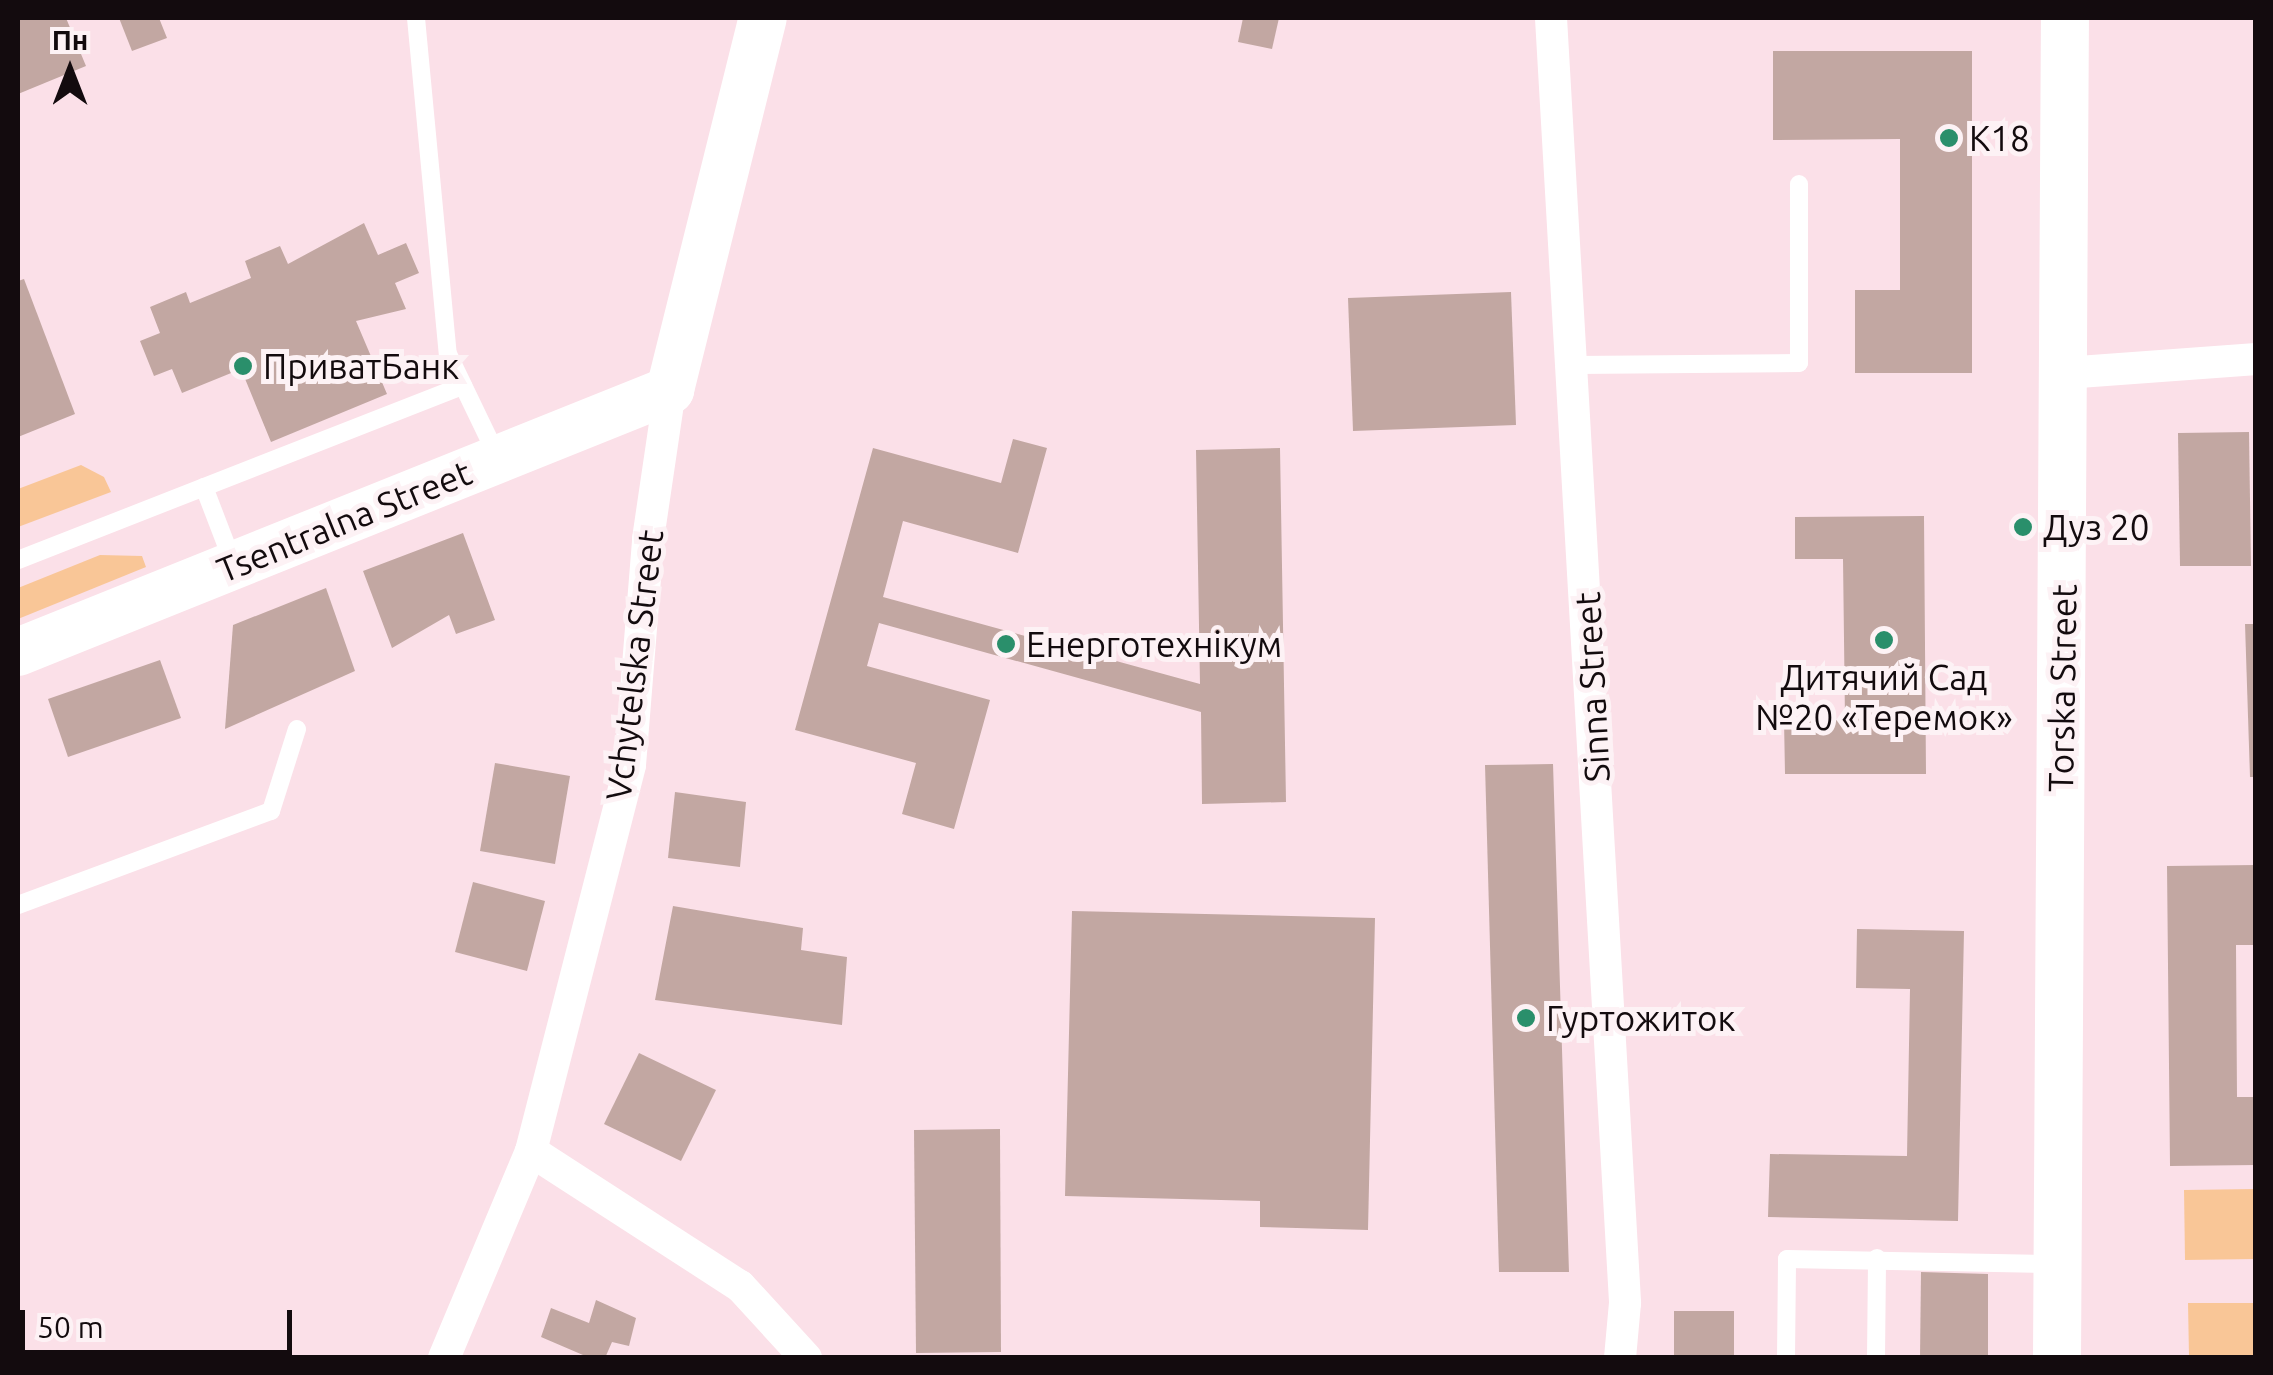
<!DOCTYPE html>
<html>
<head>
<meta charset="utf-8">
<style>
	body { margin:0 }
	#map { position:relative; width:2273px; height:1375px; overflow:hidden; background:#fbe0e8; font-family:Ubuntu,sans-serif }
	div>[style] { position:absolute }
	.green>* { inset:0; background:#f9c697 }
	.building>* { inset:0; background:#c2a7a2 }
	.lane>* { height:18px; margin:-9px; padding:0 9px; transform-origin:9px; border-radius:9px; background:#fff }
	.street>* { height:32px; margin:-16px; padding:0 16px; transform-origin:16px; border-radius:16px; background:#fff }
	.secondary>* { height:48px; margin:-24px; padding:0 24px; transform-origin:24px; border-radius:24px; background:#fff }
	.dots>* { width:28px; height:28px; translate:-50% -50%; box-sizing:border-box; border:5px solid #fdf2f5; border-radius:50% }
	span { translate:-50% -50%; white-space:nowrap; text-align:center; line-height:1.15; -webkit-text-stroke:10px #fdf2f5; paint-order:stroke }
	.poi-label { font-size:35px; color:#130b0e }
	.left { translate:0 -50%; text-align:left }
	.street-label { font-size:35px; color:#130b0e }
	.frame { position:absolute; inset:0; border:20px solid #130b0e; pointer-events:none }
	.north { position:absolute; left:20px; top:20px; width:100px; height:100px; -webkit-text-stroke:8px #fdf2f5; paint-order:stroke; rotate:0deg; font-size:28px; font-weight:700; line-height:40px; text-align:center; color:#130b0e }
	.north::after { content:''; display:block; margin:auto; width:35px; height:45px; background:#130b0e; clip-path:polygon(50% 0,100% 100%,50% 72%,0 100%) }
	.scale { position:absolute; left:20px; top:1310px; width:272px; height:45px; box-sizing:border-box; border:5px solid #130b0e; border-top:0; padding-left:12px; font-size:30px; line-height:35px; white-space:nowrap; color:#130b0e; -webkit-text-stroke:8px #fdf2f5; paint-order:stroke }
</style>
</head>
<body>
<div id="map">
	<div class="green">
		<i style="clip-path:polygon(81px 465px,104px 477px,111px 492px,18px 527px,18px 489px)"></i>
		<i style="clip-path:polygon(100px 555px,142px 556px,146px 567px,18px 619px,18px 588px)"></i>
		<i style="clip-path:polygon(2255px 1189px,2255px 1259px,2185px 1260px,2184px 1190px)"></i>
		<i style="clip-path:polygon(2188px 1303px,2255px 1303px,2255px 1357px,2189px 1357px)"></i>
	</div>
	<div class="building">
		<i style="clip-path:polygon(18px 18px,66px 18px,86px 66px,18px 94px)"></i>
		<i style="clip-path:polygon(119px 18px,159px 18px,167px 38px,132px 51px)"></i>
		<i style="clip-path:polygon(1243px 18px,1279px 18px,1272px 49px,1238px 42px)"></i>
		<i style="clip-path:polygon(1773px 51px,1972px 51px,1972px 373px,1855px 373px,1855px 290px,1900px 290px,1900px 139px,1773px 140px)"></i>
		<i style="clip-path:polygon(364px 223px,378px 255px,406px 243px,419px 273px,395px 283px,406px 309px,356px 321px,387px 394px,271px 442px,241px 369px,182px 393px,172px 369px,154px 376px,140px 341px,160px 333px,150px 307px,186px 292px,190px 303px,251px 278px,245px 261px,280px 246px,288px 264px)"></i>
		<i style="clip-path:polygon(24px 279px,75px 414px,18px 437px,18px 281px)"></i>
		<i style="clip-path:polygon(1511px 292px,1516px 425px,1353px 431px,1348px 298px)"></i>
		<i style="clip-path:polygon(2249px 432px,2251px 566px,2180px 566px,2178px 433px)"></i>
		<i style="clip-path:polygon(1013px 439px,1047px 448px,1018px 553px,903px 521px,883px 597px,1200px 684px,1196px 450px,1280px 448px,1286px 802px,1202px 804px,1201px 712px,879px 623px,867px 666px,990px 700px,954px 829px,902px 814px,916px 763px,795px 730px,873px 448px,1001px 483px)"></i>
		<i style="clip-path:polygon(1924px 516px,1926px 774px,1785px 774px,1784px 720px,1845px 720px,1843px 559px,1795px 559px,1795px 517px)"></i>
		<i style="clip-path:polygon(463px 533px,495px 620px,456px 634px,449px 615px,392px 648px,363px 571px)"></i>
		<i style="clip-path:polygon(326px 588px,355px 671px,225px 729px,233px 625px)"></i>
		<i style="clip-path:polygon(2245px 624px,2256px 624px,2256px 777px,2250px 777px)"></i>
		<i style="clip-path:polygon(160px 660px,181px 718px,68px 757px,48px 699px)"></i>
		<i style="clip-path:polygon(495px 763px,570px 776px,555px 864px,480px 851px)"></i>
		<i style="clip-path:polygon(1553px 764px,1569px 1272px,1499px 1272px,1485px 765px)"></i>
		<i style="clip-path:polygon(675px 792px,746px 802px,740px 867px,668px 858px)"></i>
		<i style="clip-path:polygon(2256px 865px,2256px 945px,2236px 945px,2237px 1097px,2256px 1097px,2256px 1165px,2170px 1166px,2167px 866px)"></i>
		<i style="clip-path:polygon(473px 882px,545px 901px,527px 971px,455px 952px)"></i>
		<i style="clip-path:polygon(673px 906px,803px 928px,801px 950px,847px 957px,842px 1025px,655px 1000px)"></i>
		<i style="clip-path:polygon(1072px 911px,1375px 918px,1368px 1230px,1260px 1227px,1260px 1201px,1065px 1196px)"></i>
		<i style="clip-path:polygon(1857px 929px,1964px 931px,1958px 1221px,1768px 1217px,1770px 1154px,1907px 1156px,1910px 989px,1856px 988px)"></i>
		<i style="clip-path:polygon(639px 1053px,716px 1090px,681px 1161px,604px 1124px)"></i>
		<i style="clip-path:polygon(1000px 1129px,1001px 1352px,916px 1353px,914px 1130px)"></i>
		<i style="clip-path:polygon(1921px 1272px,1988px 1274px,1988px 1358px,1920px 1358px)"></i>
		<i style="clip-path:polygon(596px 1300px,636px 1318px,629px 1346px,612px 1342px,605px 1358px,590px 1358px,541px 1337px,551px 1308px,589px 1323px)"></i>
		<i style="clip-path:polygon(1674px 1311px,1734px 1311px,1734px 1358px,1674px 1358px)"></i>
	</div>
	<div class="lane">
		<i style="left:416px;top:18px;width:338px;rotate:84.6deg"></i>
		<i style="left:448px;top:354px;width:115px;rotate:64.3deg"></i>
		<i style="left:1576px;top:365px;width:223px;rotate:-0.5deg"></i>
		<i style="left:1799px;top:363px;width:179px;rotate:-90deg"></i>
		<i style="left:204px;top:487px;width:84px;rotate:69deg"></i>
		<i style="left:18px;top:560px;width:478px;rotate:-21.4deg"></i>
		<i style="left:18px;top:905px;width:270px;rotate:-20.4deg"></i>
		<i style="left:271px;top:811px;width:86px;rotate:-72.4deg"></i>
		<i style="left:1786px;top:1358px;width:99px;rotate:-89.4deg"></i>
		<i style="left:1787px;top:1259px;width:270px;rotate:1.1deg"></i>
		<i style="left:1876px;top:1358px;width:100px;rotate:-89.4deg"></i>
	</div>
	<div class="street">
		<i style="left:1551px;top:18px;width:1287px;rotate:86.7deg"></i>
		<i style="left:1625px;top:1303px;width:55px;rotate:95.2deg"></i>
		<i style="left:2065px;top:373px;width:192px;rotate:-4.2deg"></i>
		<i style="left:531px;top:1151px;width:249px;rotate:32.9deg"></i>
		<i style="left:740px;top:1286px;width:98px;rotate:47.5deg"></i>
		<i style="left:444px;top:1358px;width:225px;rotate:-67.2deg"></i>
		<i style="left:531px;top:1151px;width:398px;rotate:-75.6deg"></i>
		<i style="left:630px;top:765px;width:227px;rotate:-85.4deg"></i>
		<i style="left:648px;top:539px;width:151px;rotate:-81.6deg"></i>
	</div>
	<div class="secondary">
		<i style="left:18px;top:652px;width:703px;rotate:-21.89deg"></i>
		<i style="left:670px;top:390px;width:383px;rotate:-76deg"></i>
		<i style="left:2057px;top:1358px;width:1340px;rotate:-89.66deg"></i>
	</div>
	<div class="dots">
		<i style="left:1949px;top:138px;background:#2a8f6b"></i>
		<i style="left:243px;top:366px;background:#2a8f6b"></i>
		<i style="left:2023px;top:527px;background:#2a8f6b"></i>
		<i style="left:1884px;top:640px;background:#2a8f6b"></i>
		<i style="left:1006px;top:644px;background:#2a8f6b"></i>
		<i style="left:1526px;top:1018px;background:#2a8f6b"></i>
	</div>
	<div class="poi-label">
		<span class="left" style="left:1969px;top:138px">К18</span>
		<span class="left" style="left:263px;top:366px">ПриватБанк</span>
		<span class="left" style="left:2043px;top:527px">Дуз 20</span>
		<span class="left" style="left:1026px;top:644px">Енерготехнікум</span>
		<span style="left:1884px;top:697px">Дитячий Сад<br>№20 «Теремок»</span>
		<span class="left" style="left:1546px;top:1018px">Гуртожиток</span>
	</div>
	<div class="street-label">
		<span style="left:344px;top:521px;rotate:-22deg">Tsentralna Street</span>
		<span style="left:634px;top:665px;rotate:-83deg">Vchytelska Street</span>
		<span style="left:1592px;top:687px;rotate:-93deg">Sinna Street</span>
		<span style="left:2062px;top:688px;rotate:-89deg">Torska Street</span>
	</div>
	<div class="frame"></div>
	<div class="north">Пн</div>
	<div class="scale">50 m</div>
</div>
</body>
</html>
